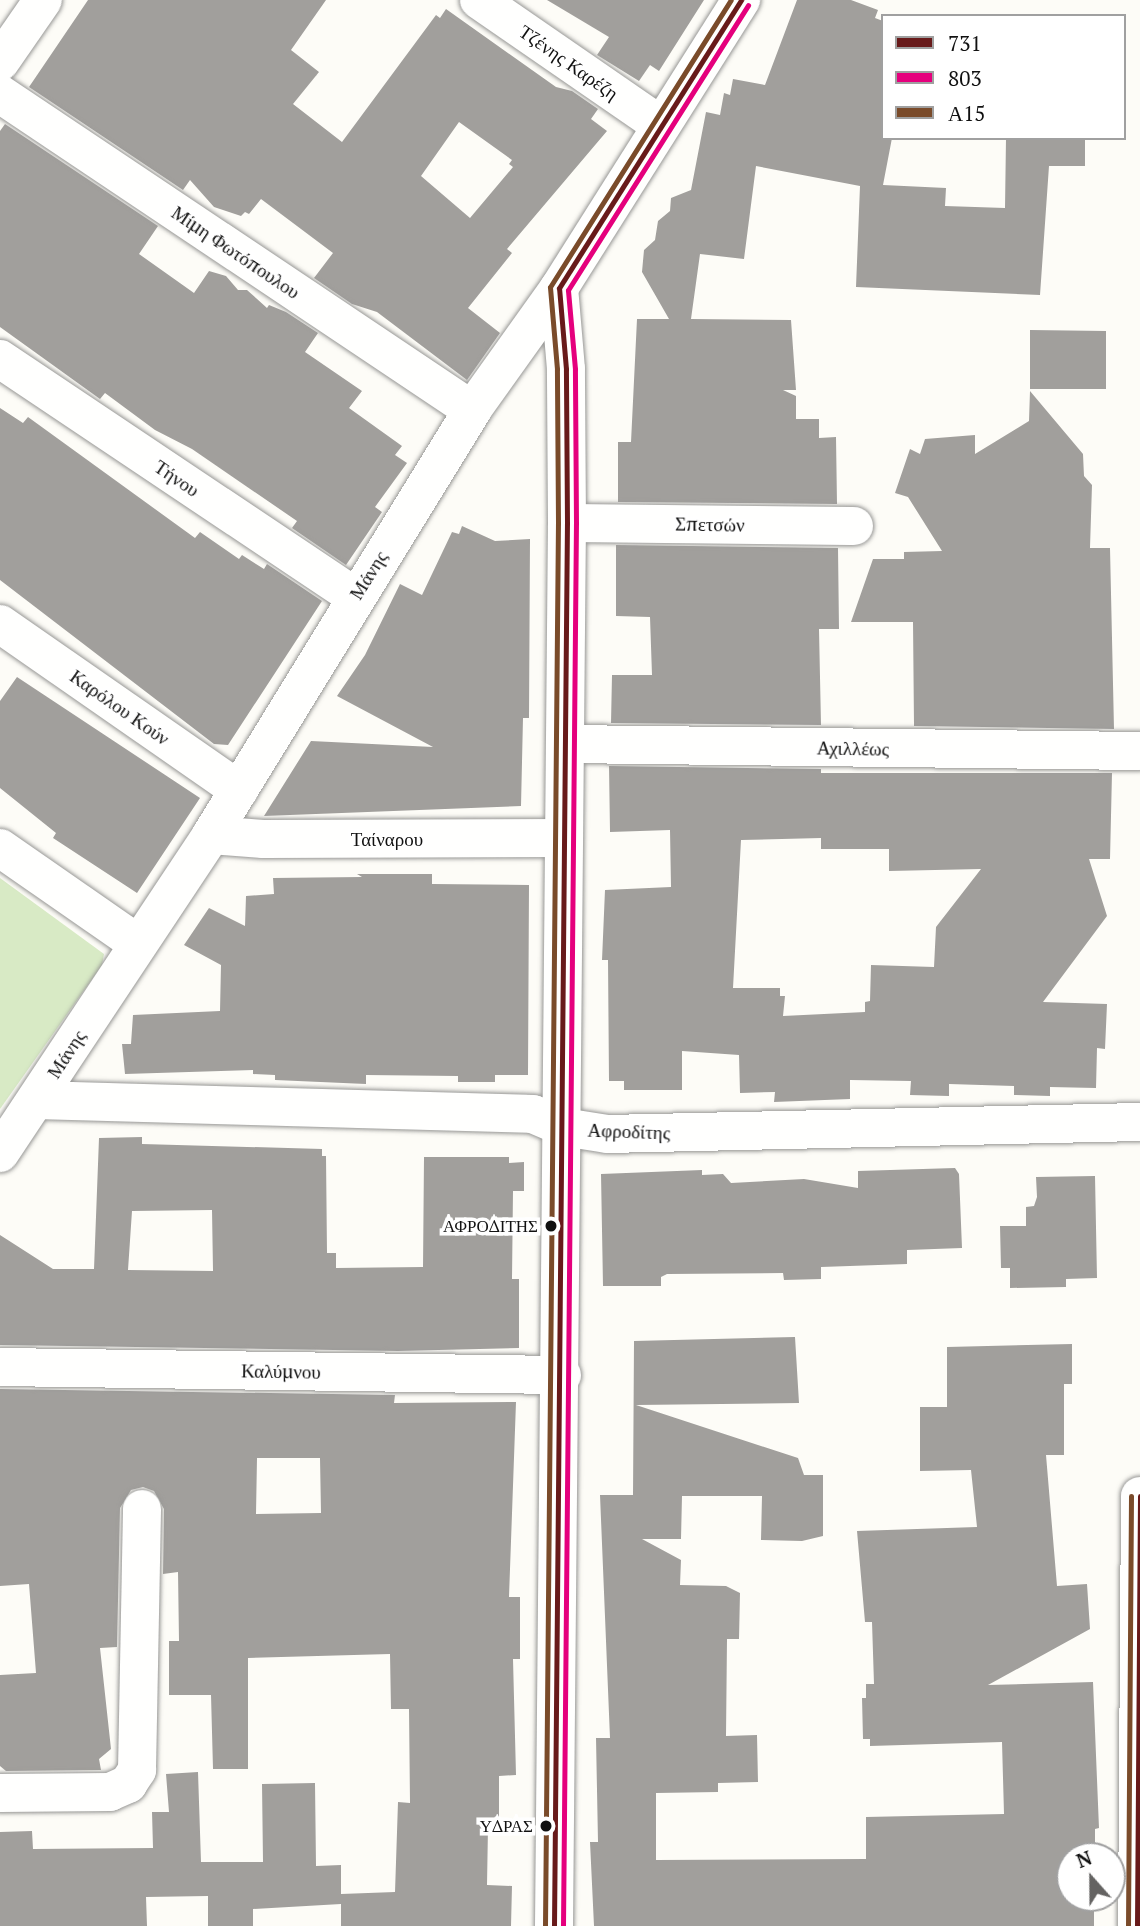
<!DOCTYPE html>
<html>
<head>
<meta charset="utf-8">
<style>
	body { margin:0 }
	#map { position:relative; width:1140px; height:1926px; overflow:hidden; background:#fdfcf7; font-family:"PT Serif",serif }
	div>[style] { position:absolute }
	.forest>* { inset:0; background:#d8eac5 }
	.building>* { inset:0; background:#a19f9c }
	.roads { filter:drop-shadow(0 0 2px #979795) drop-shadow(0 0 2px #979795) }
	.minor>* { height:38px; margin:-19px; padding:0 19px; transform-origin:19px; border-radius:19px; background:#fffffe }
	.bus-1>* { height:5px; margin:-2.5px; padding:0 2.5px; transform-origin:2.5px; border-radius:2.5px; background:#681a1a }
	.bus-2>* { height:5px; margin:-2.5px; padding:0 2.5px; transform-origin:2.5px; border-radius:2.5px; background:#e5007d }
	.bus-3>* { height:5px; margin:-2.5px; padding:0 2.5px; transform-origin:2.5px; border-radius:2.5px; background:#7a4b2a }
	.dots>* { width:19px; height:19px; translate:-50% -50%; box-sizing:border-box; border:4px solid #fff; border-radius:50% }
	span { translate:-50% -50%; white-space:nowrap; text-align:center; line-height:1.15; -webkit-text-stroke:7px #fff; paint-order:stroke }
	.bus-label { font-size:17px; color:#111 }
	.right { translate:-100% -50%; text-align:right }
	.street-label { font-size:19px; color:#111 }
	.legend { position:absolute; left:881px; top:14px; width:245px; height:126px; box-sizing:border-box; background:#fff; border:2px solid #a0a0a0; margin:0; padding:9px 12px; list-style:none; font-size:21px; color:#111 }
	.legend li { display:flex; align-items:center; gap:14px; height:35px }
	.legend b { width:35px; border:2px solid #a0a0a0 }
	.north { position:absolute; left:1056px; top:1842px; width:70px; height:70px; box-sizing:border-box; background:#fff; border:2px solid #a0a0a0; border-radius:50%; rotate:339deg; font-size:19px; font-weight:700; line-height:28px; text-align:center; color:#111 }
	.north::after { content:''; display:block; margin:auto; width:24px; height:32px; background:#646362; clip-path:polygon(50% 0,100% 100%,50% 72%,0 100%) }
</style>
</head>
<body>
<div id="map">
	<div class="forest">
		<i style="clip-path:polygon(0 878px,104px 954px,102px 965px,0 1109px)"></i>
	</div>
	<div class="building">
		<i style="clip-path:polygon(evenodd,88px 0,326px 0,291px 50px,319px 72px,293px 104px,342px 142px,436px 15px,440px 18px,446px 9px,556px 87px,572px 91px,598px 109px,591px 119px,607px 131px,507px 249px,512px 253px,468px 308px,500px 333px,467px 380px,377px 312px,352px 304px,314px 278px,333px 253px,261px 199px,249px 214px,245px 212px,241px 216px,214px 207px,190px 180px,183px 190px,29px 87px,88px 0,459px 122px,512px 160px,509px 164px,513px 167px,470px 218px,421px 176px,459px 122px)"></i>
		<i style="clip-path:polygon(547px 0,704px 0,659px 71px,650px 65px,639px 81px,597px 55px,609px 37px)"></i>
		<i style="clip-path:polygon(797px 0,851px 0,878px 10px,875px 18px,883px 21px,883px 138px,892px 138px,883px 185px,946px 188px,945px 206px,1005px 208px,1006px 138px,1085px 138px,1085px 166px,1049px 166px,1040px 295px,856px 287px,860px 186px,756px 166px,744px 259px,700px 254px,691px 319px,791px 320px,796px 390px,783px 390px,796px 396px,796px 419px,819px 419px,819px 438px,836px 437px,837px 504px,618px 502px,618px 442px,631px 442px,637px 319px,669px 319px,642px 272px,644px 250px,655px 240px,658px 221px,670px 211px,671px 198px,691px 190px,706px 112px,720px 115px,724px 93px,730px 95px,733px 79px,765px 85px)"></i>
		<i style="clip-path:polygon(5px 124px,158px 226px,139px 254px,194px 293px,209px 271px,226px 276px,238px 290px,247px 290px,267px 308px,269px 305px,286px 312px,318px 333px,305px 352px,362px 391px,349px 408px,402px 446px,395px 455px,407px 463px,375px 507px,382px 512px,346px 565px,292px 528px,297px 521px,192px 449px,155px 430px,105px 393px,100px 399px,0 327px,0 131px)"></i>
		<i style="clip-path:polygon(1030px 330px,1106px 331px,1106px 389px,1030px 389px)"></i>
		<i style="clip-path:polygon(1030px 391px,1083px 454px,1084px 476px,1092px 485px,1090px 548px,1110px 548px,1114px 729px,914px 726px,913px 622px,851px 622px,873px 559px,904px 559px,904px 552px,942px 551px,908px 497px,895px 493px,910px 449px,920px 454px,925px 439px,975px 435px,975px 454px,1029px 421px)"></i>
		<i style="clip-path:polygon(0 408px,23px 423px,28px 417px,195px 538px,200px 532px,239px 559px,242px 555px,264px 569px,267px 564px,322px 601px,228px 745px,214px 744px,0 580px)"></i>
		<i style="clip-path:polygon(462px 526px,495px 541px,530px 539px,529px 718px,523px 718px,521px 806px,264px 816px,311px 741px,433px 747px,337px 696px,365px 655px,400px 584px,422px 595px,452px 532px,459px 534px)"></i>
		<i style="clip-path:polygon(616px 545px,838px 548px,839px 629px,819px 629px,821px 725px,611px 723px,612px 675px,652px 675px,650px 617px,616px 616px)"></i>
		<i style="clip-path:polygon(17px 677px,200px 798px,137px 893px,53px 838px,56px 833px,0 788px,0 701px)"></i>
		<i style="clip-path:polygon(evenodd,609px 766px,821px 769px,821px 773px,1112px 773px,1110px 859px,1089px 859px,1107px 916px,1043px 1002px,1107px 1004px,1105px 1049px,1097px 1048px,1096px 1088px,1050px 1087px,1050px 1096px,1014px 1095px,1014px 1086px,949px 1084px,949px 1096px,910px 1095px,911px 1081px,850px 1080px,850px 1099px,774px 1102px,775px 1092px,740px 1093px,739px 1055px,682px 1051px,682px 1090px,624px 1090px,624px 1081px,609px 1081px,608px 960px,602px 960px,605px 890px,671px 887px,670px 830px,610px 832px,609px 766px,821px 838px,821px 849px,889px 849px,889px 871px,981px 869px,936px 927px,934px 967px,871px 965px,870px 1001px,865px 1002px,865px 1012px,783px 1016px,785px 996px,780px 996px,780px 988px,733px 988px,741px 840px,821px 838px)"></i>
		<i style="clip-path:polygon(357px 874px,432px 874px,432px 884px,529px 885px,528px 1075px,495px 1075px,495px 1082px,458px 1082px,458px 1076px,366px 1075px,366px 1084px,275px 1080px,275px 1075px,253px 1074px,253px 1070px,125px 1074px,122px 1044px,131px 1044px,133px 1015px,220px 1011px,221px 965px,184px 945px,209px 908px,245px 926px,246px 896px,274px 894px,273px 878px,362px 877px)"></i>
		<i style="clip-path:polygon(evenodd,142px 1137px,142px 1144px,322px 1149px,322px 1156px,326px 1156px,327px 1253px,336px 1253px,336px 1268px,423px 1267px,424px 1157px,509px 1157px,509px 1163px,524px 1162px,524px 1191px,513px 1191px,512px 1279px,519px 1279px,519px 1348px,398px 1351px,0 1345px,0 1235px,53px 1269px,94px 1269px,99px 1138px,142px 1137px,212px 1210px,213px 1271px,128px 1270px,132px 1211px,212px 1210px)"></i>
		<i style="clip-path:polygon(955px 1168px,959px 1174px,962px 1248px,907px 1250px,907px 1264px,821px 1267px,821px 1279px,784px 1280px,783px 1273px,667px 1274px,661px 1277px,661px 1286px,603px 1286px,601px 1174px,702px 1170px,702px 1175px,723px 1174px,731px 1183px,804px 1179px,858px 1188px,858px 1171px)"></i>
		<i style="clip-path:polygon(1095px 1176px,1097px 1278px,1066px 1279px,1066px 1287px,1010px 1288px,1010px 1268px,1001px 1268px,1000px 1226px,1026px 1226px,1026px 1207px,1034px 1206px,1037px 1197px,1036px 1177px)"></i>
		<i style="clip-path:polygon(795px 1337px,799px 1403px,636px 1405px,798px 1458px,804px 1475px,823px 1475px,823px 1536px,802px 1541px,761px 1540px,762px 1496px,682px 1496px,681px 1539px,642px 1539px,681px 1560px,680px 1585px,726px 1586px,740px 1593px,739px 1639px,727px 1639px,726px 1736px,757px 1735px,758px 1782px,718px 1783px,718px 1792px,656px 1793px,656px 1860px,866px 1859px,866px 1817px,1004px 1814px,1002px 1742px,870px 1746px,870px 1739px,863px 1739px,862px 1698px,866px 1698px,866px 1684px,874px 1684px,872px 1622px,865px 1622px,857px 1531px,977px 1527px,971px 1470px,920px 1471px,920px 1407px,947px 1407px,947px 1347px,1072px 1344px,1072px 1384px,1064px 1384px,1064px 1455px,1046px 1455px,1057px 1586px,1087px 1584px,1090px 1629px,988px 1685px,1093px 1682px,1099px 1828px,1095px 1829px,1095px 1856px,1070px 1856px,1070px 1898px,1094px 1898px,1094px 1926px,594px 1926px,590px 1842px,598px 1842px,596px 1738px,610px 1738px,600px 1495px,633px 1495px,634px 1341px)"></i>
		<i style="clip-path:polygon(evenodd,0 1389px,395px 1395px,394px 1403px,516px 1402px,509px 1597px,520px 1597px,520px 1659px,513px 1659px,516px 1775px,499px 1776px,499px 1828px,488px 1827px,487px 1885px,512px 1886px,511px 1926px,341px 1926px,341px 1904px,253px 1909px,253px 1926px,208px 1926px,208px 1896px,146px 1897px,147px 1926px,0 1926px,0 1832px,32px 1831px,33px 1849px,153px 1848px,152px 1812px,169px 1812px,166px 1774px,198px 1772px,201px 1862px,263px 1862px,262px 1784px,315px 1783px,316px 1866px,341px 1865px,341px 1894px,395px 1892px,398px 1802px,410px 1803px,409px 1709px,391px 1709px,390px 1654px,248px 1658px,248px 1769px,213px 1769px,211px 1695px,169px 1695px,169px 1641px,179px 1641px,178px 1572px,163px 1574px,164px 1509px,154px 1491px,143px 1487px,131px 1490px,120px 1508px,117px 1647px,100px 1648px,111px 1749px,99px 1759px,101px 1770px,6px 1771px,0 1766px,0 1675px,36px 1673px,29px 1584px,0 1586px,0 1389px,257px 1458px,320px 1458px,321px 1513px,256px 1514px,257px 1458px)"></i>
	</div>
	<div class="roads">
		<div class="minor">
			<i style="left:479px;top:0;width:220px;rotate:34.6deg"></i>
			<i style="left:0;top:62px;width:75px;rotate:-55.3deg"></i>
			<i style="left:0;top:94px;width:568px;rotate:33.8deg"></i>
			<i style="left:0;top:359px;width:427px;rotate:33.8deg"></i>
			<i style="left:567px;top:523px;width:287px;rotate:0.6deg"></i>
			<i style="left:0;top:624px;width:291px;rotate:34.8deg"></i>
			<i style="left:566px;top:744px;width:574px;rotate:0.7deg"></i>
			<i style="left:211px;top:835px;width:52px;rotate:4.4deg"></i>
			<i style="left:263px;top:839px;width:301px;rotate:-0.2deg"></i>
			<i style="left:0;top:848px;width:168px;rotate:34.8deg"></i>
			<i style="left:36px;top:1100px;width:497px;rotate:1.6deg"></i>
			<i style="left:533px;top:1114px;width:33px;rotate:23deg"></i>
			<i style="left:563px;top:1127px;width:45px;rotate:9deg"></i>
			<i style="left:607px;top:1134px;width:533px;rotate:-1.29deg"></i>
			<i style="left:0;top:1153px;width:382px;rotate:-56.4deg"></i>
			<i style="left:211px;top:835px;width:499px;rotate:-58.4deg"></i>
			<i style="left:472px;top:410px;width:150px;rotate:-54.5deg"></i>
			<i style="left:559px;top:288px;width:341px;rotate:-57.7deg"></i>
			<i style="left:0;top:1367px;width:562px;rotate:0.82deg"></i>
			<i style="left:0;top:1793px;width:110px;rotate:-0.5deg"></i>
			<i style="left:110px;top:1792px;width:20px;rotate:-24deg"></i>
			<i style="left:128px;top:1784px;width:17px;rotate:-57deg"></i>
			<i style="left:137px;top:1770px;width:261px;rotate:-88.9deg"></i>
			<i style="left:554px;top:1926px;width:1403px;rotate:-89.47deg"></i>
			<i style="left:567px;top:523px;width:154px;rotate:-90.4deg"></i>
			<i style="left:566px;top:369px;width:81px;rotate:-94.9deg"></i>
			<i style="left:1137px;top:1926px;width:430px;rotate:-89.6deg"></i>
		</div>
	</div>
	<div class="bus-1">
		<i style="left:554px;top:1926px;width:1403px;rotate:-89.47deg"></i>
		<i style="left:567px;top:523px;width:154px;rotate:-90.4deg"></i>
		<i style="left:566px;top:369px;width:81px;rotate:-94.9deg"></i>
		<i style="left:559px;top:288px;width:341px;rotate:-57.7deg"></i>
		<i style="left:1137px;top:1926px;width:430px;rotate:-89.6deg"></i>
	</div>
	<div class="bus-2">
		<i style="left:563px;top:1926px;width:1403px;rotate:-89.47deg"></i>
		<i style="left:576px;top:523px;width:154px;rotate:-90.4deg"></i>
		<i style="left:575px;top:369px;width:79px;rotate:-95.1deg"></i>
		<i style="left:568px;top:290px;width:337px;rotate:-57.7deg"></i>
	</div>
	<div class="bus-3">
		<i style="left:545px;top:1926px;width:1403px;rotate:-89.47deg"></i>
		<i style="left:558px;top:523px;width:154px;rotate:-90.4deg"></i>
		<i style="left:557px;top:369px;width:82px;rotate:-94.9deg"></i>
		<i style="left:550px;top:287px;width:339px;rotate:-57.8deg"></i>
		<i style="left:1128px;top:1926px;width:430px;rotate:-89.6deg"></i>
	</div>
	<div class="dots">
		<i style="left:551px;top:1226px;background:#111"></i>
		<i style="left:546px;top:1826px;background:#111"></i>
	</div>
	<div class="bus-label">
		<span class="right" style="left:538px;top:1226px">ΑΦΡΟΔΙΤΗΣ</span>
		<span class="right" style="left:533px;top:1826px">ΥΔΡΑΣ</span>
	</div>
	<div class="street-label">
		<span style="left:569px;top:62px;rotate:35deg">Τζένης Καρέζη</span>
		<span style="left:236px;top:252px;rotate:34deg">Μίμη Φωτόπουλου</span>
		<span style="left:177px;top:478px;rotate:34deg">Τήνου</span>
		<span style="left:710px;top:524px;rotate:1deg">Σπετσών</span>
		<span style="left:368px;top:575px;rotate:-58deg">Μάνης</span>
		<span style="left:120px;top:707px;rotate:35deg">Καρόλου Κούν</span>
		<span style="left:853px;top:748px;rotate:1deg">Αχιλλέως</span>
		<span style="left:387px;top:839px">Ταίναρου</span>
		<span style="left:66px;top:1054px;rotate:-57deg">Μάνης</span>
		<span style="left:629px;top:1131px;rotate:2deg">Αφροδίτης</span>
		<span style="left:281px;top:1371px;rotate:1deg">Καλύμνου</span>
	</div>
	<ul class="legend">
	<li><b style="height:9px;background:#681a1a"></b>731</li>
	<li><b style="height:9px;background:#e5007d"></b>803</li>
	<li><b style="height:9px;background:#7a4b2a"></b>Α15</li>
	</ul>
	<div class="north">N</div>
</div>
</body>
</html>
